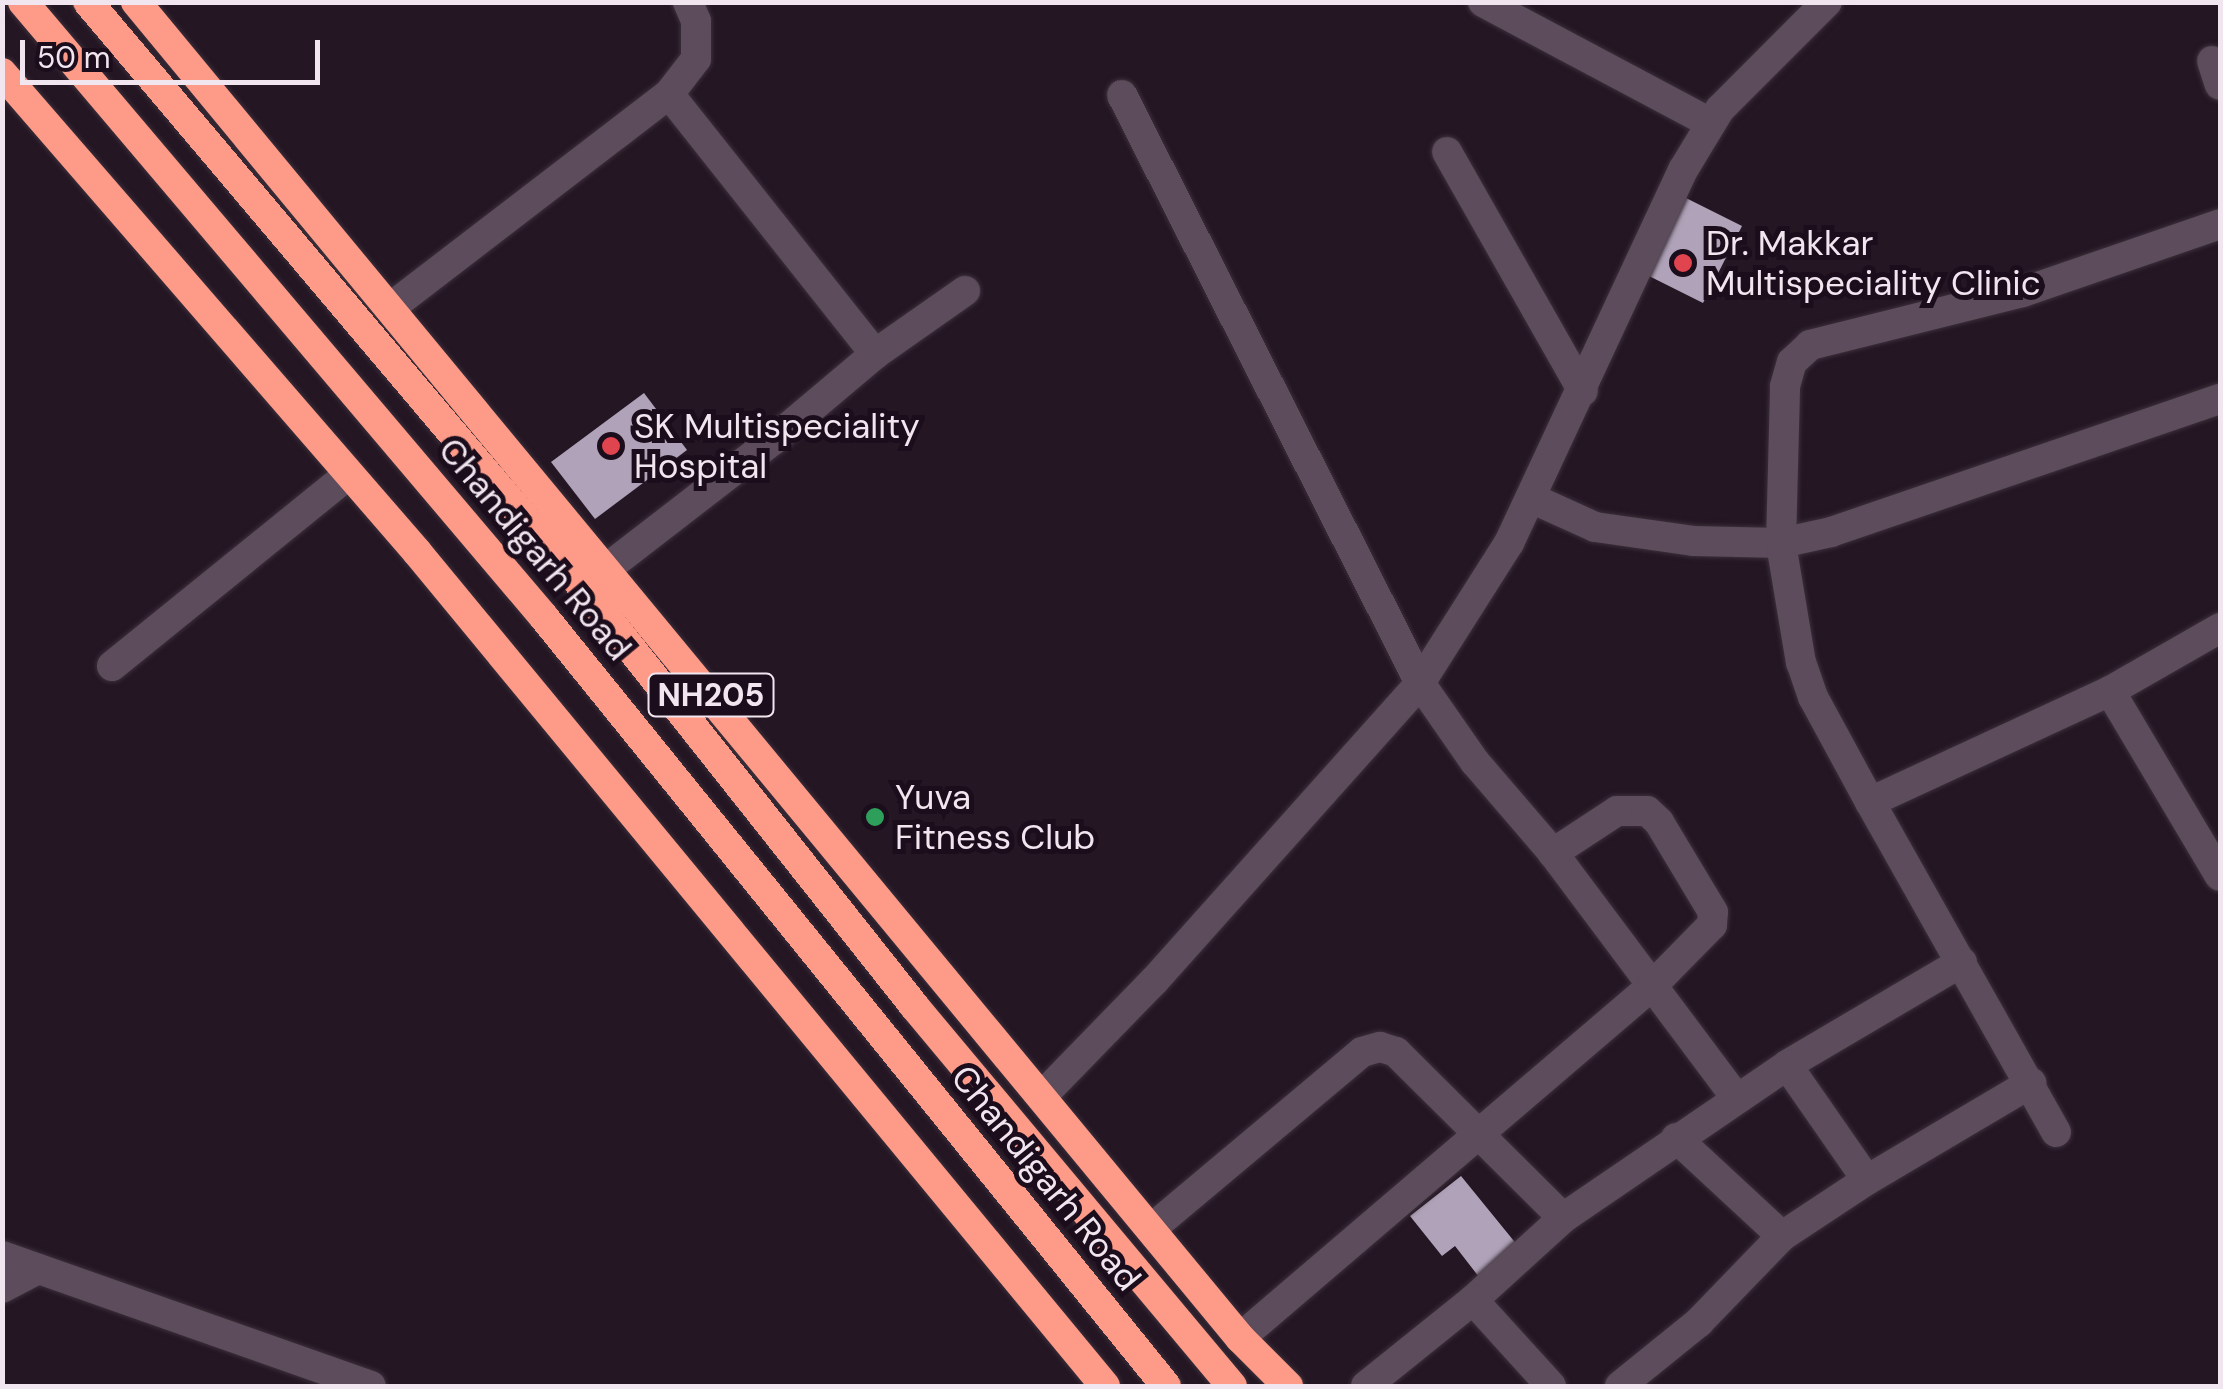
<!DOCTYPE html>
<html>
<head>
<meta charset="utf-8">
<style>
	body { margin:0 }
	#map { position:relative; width:2223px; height:1389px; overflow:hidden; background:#251624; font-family:"DM Sans",sans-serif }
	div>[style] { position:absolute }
	.building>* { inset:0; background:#b0a3b9 }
	.roads { filter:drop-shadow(0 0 2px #3b303a) drop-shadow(0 0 2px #3b303a) }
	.minor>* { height:30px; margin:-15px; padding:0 15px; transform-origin:15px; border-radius:15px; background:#5d4c5c }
	.highway>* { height:30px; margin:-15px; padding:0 15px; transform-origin:15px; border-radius:15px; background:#fe9a88 }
	.dots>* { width:28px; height:28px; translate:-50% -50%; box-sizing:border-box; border:5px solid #1b0d1b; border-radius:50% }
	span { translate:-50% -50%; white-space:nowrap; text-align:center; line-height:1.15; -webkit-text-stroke:10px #1b0d1b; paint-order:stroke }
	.shield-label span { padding:2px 8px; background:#1b0d1b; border:2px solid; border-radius:8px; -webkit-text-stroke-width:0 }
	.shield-label { font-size:32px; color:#f1e6f0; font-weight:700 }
	.poi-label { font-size:35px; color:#f1e6f0 }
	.left { translate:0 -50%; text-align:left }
	.street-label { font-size:35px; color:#f1e6f0 }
	.frame { position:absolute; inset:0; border:5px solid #f1e6f0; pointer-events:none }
	.scale { position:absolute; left:20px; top:40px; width:300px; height:45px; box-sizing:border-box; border:5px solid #f1e6f0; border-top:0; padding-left:12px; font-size:30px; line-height:35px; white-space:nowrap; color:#f1e6f0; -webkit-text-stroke:8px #1b0d1b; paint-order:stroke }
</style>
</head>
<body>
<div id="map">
	<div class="building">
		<i style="clip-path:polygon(1678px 194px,1742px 226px,1703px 303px,1639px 271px)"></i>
		<i style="clip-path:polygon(644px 393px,687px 450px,595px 519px,551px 462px)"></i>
		<i style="clip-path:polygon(1461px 1176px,1518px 1246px,1479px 1277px,1455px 1246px,1442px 1256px,1410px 1216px)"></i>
	</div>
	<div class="roads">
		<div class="minor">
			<i style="left:1483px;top:2px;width:258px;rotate:28deg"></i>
			<i style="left:2212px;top:61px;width:25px;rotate:72deg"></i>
			<i style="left:669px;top:94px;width:332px;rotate:51.6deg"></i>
			<i style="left:1122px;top:95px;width:659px;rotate:63.12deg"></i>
			<i style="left:1420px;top:683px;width:96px;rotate:55.2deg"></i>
			<i style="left:1475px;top:762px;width:120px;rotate:49.4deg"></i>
			<i style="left:1553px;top:853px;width:307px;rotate:53.2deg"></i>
			<i style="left:1447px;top:152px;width:275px;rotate:60.4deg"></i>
			<i style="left:390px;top:308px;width:352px;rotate:-37.5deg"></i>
			<i style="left:669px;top:94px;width:44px;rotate:-52.4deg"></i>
			<i style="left:696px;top:59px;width:38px;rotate:-90deg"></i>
			<i style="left:696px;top:21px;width:21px;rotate:-113deg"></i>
			<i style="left:1531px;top:498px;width:70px;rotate:24.4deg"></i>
			<i style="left:1595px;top:527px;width:99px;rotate:8.1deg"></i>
			<i style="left:1693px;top:541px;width:88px;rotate:1.3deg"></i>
			<i style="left:1781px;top:543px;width:51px;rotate:-12.4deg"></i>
			<i style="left:1831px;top:532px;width:411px;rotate:-18.9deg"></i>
			<i style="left:606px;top:569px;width:211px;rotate:-37.7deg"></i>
			<i style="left:773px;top:440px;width:133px;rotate:-40.1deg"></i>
			<i style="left:875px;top:354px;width:110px;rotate:-35deg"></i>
			<i style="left:112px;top:666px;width:305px;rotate:-39deg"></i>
			<i style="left:2110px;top:691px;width:215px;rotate:59.3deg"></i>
			<i style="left:1870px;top:802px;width:264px;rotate:-24.8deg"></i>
			<i style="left:2110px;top:691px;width:127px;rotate:-29.8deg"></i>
			<i style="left:1787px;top:1065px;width:203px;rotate:-30.5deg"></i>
			<i style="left:1043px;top:1095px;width:159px;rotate:-45.8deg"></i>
			<i style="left:1154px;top:981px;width:399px;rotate:-48.2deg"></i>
			<i style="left:1420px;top:683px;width:166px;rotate:-57.6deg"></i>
			<i style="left:1509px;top:543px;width:412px;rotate:-65deg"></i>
			<i style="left:1683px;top:170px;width:71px;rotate:-58.8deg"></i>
			<i style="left:1720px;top:109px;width:151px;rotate:-45deg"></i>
			<i style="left:2056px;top:1132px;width:379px;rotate:-119.4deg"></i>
			<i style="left:1870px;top:802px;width:119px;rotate:-118.5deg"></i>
			<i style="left:1813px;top:697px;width:36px;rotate:-109deg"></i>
			<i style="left:1801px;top:663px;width:122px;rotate:-99.5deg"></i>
			<i style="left:1781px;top:543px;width:157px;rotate:-88.5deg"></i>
			<i style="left:1785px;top:386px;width:25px;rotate:-74deg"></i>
			<i style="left:1792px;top:362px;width:25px;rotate:-43deg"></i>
			<i style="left:1810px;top:345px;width:219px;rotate:-14deg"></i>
			<i style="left:2023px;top:292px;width:208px;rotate:-19deg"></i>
			<i style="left:1676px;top:1138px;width:144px;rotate:42.8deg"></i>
			<i style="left:1867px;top:1180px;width:191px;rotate:-30.6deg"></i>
			<i style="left:1151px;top:1229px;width:275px;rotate:-40deg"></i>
			<i style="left:1362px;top:1052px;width:19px;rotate:-16deg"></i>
			<i style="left:1380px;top:1047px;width:17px;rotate:17deg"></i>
			<i style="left:1396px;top:1052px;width:235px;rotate:44.8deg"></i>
			<i style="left:2px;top:1256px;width:391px;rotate:19.4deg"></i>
			<i style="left:2px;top:1288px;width:41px;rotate:-27.8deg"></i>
			<i style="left:1473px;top:1300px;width:122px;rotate:-42.3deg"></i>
			<i style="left:1563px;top:1218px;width:271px;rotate:-34.3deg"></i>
			<i style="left:1787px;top:1065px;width:140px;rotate:55.2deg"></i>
			<i style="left:1867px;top:1180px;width:102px;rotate:146.6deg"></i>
			<i style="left:1782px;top:1236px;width:120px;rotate:134deg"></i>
			<i style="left:1699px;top:1322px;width:102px;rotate:141deg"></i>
			<i style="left:1240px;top:1338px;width:543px;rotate:-40.52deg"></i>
			<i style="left:1653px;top:985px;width:84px;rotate:-45.5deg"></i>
			<i style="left:1712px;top:925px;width:13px;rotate:-86deg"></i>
			<i style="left:1713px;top:912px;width:105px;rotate:-121deg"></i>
			<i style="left:1659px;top:822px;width:16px;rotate:-137deg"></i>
			<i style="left:1647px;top:811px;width:30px;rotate:180deg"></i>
			<i style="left:1617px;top:811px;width:77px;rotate:146.7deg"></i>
			<i style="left:1366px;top:1386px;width:137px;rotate:-38.8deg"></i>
			<i style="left:1473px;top:1300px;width:116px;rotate:47.8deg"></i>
		</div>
		<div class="highway">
			<i style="left:23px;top:2px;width:805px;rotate:49.74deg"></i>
			<i style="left:543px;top:616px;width:990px;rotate:51.02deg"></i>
			<i style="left:88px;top:2px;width:761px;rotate:49.8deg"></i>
			<i style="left:579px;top:583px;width:541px;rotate:51.6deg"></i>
			<i style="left:915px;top:1007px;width:494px;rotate:50.1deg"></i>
			<i style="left:136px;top:2px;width:1733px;rotate:50.43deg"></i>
			<i style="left:1240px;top:1338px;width:68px;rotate:45deg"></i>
			<i style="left:2px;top:73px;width:634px;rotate:49.09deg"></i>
			<i style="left:417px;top:552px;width:1081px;rotate:50.48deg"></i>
		</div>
	</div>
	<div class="dots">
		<i style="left:1683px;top:263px;background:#e0444e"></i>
		<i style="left:611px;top:446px;background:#e0444e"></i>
		<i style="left:875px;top:817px;background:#2e9e5b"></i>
	</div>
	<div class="shield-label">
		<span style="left:711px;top:695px">NH205</span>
	</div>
	<div class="poi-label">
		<span class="left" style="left:1706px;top:263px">Dr. Makkar<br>Multispeciality Clinic</span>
		<span class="left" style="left:634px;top:446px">SK Multispeciality<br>Hospital</span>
		<span class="left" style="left:895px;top:817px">Yuva<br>Fitness Club</span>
	</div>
	<div class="street-label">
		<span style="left:535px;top:549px;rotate:50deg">Chandigarh Road</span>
		<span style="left:1046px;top:1178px;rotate:51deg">Chandigarh Road</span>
	</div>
	<div class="frame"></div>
	<div class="scale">50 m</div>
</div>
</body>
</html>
